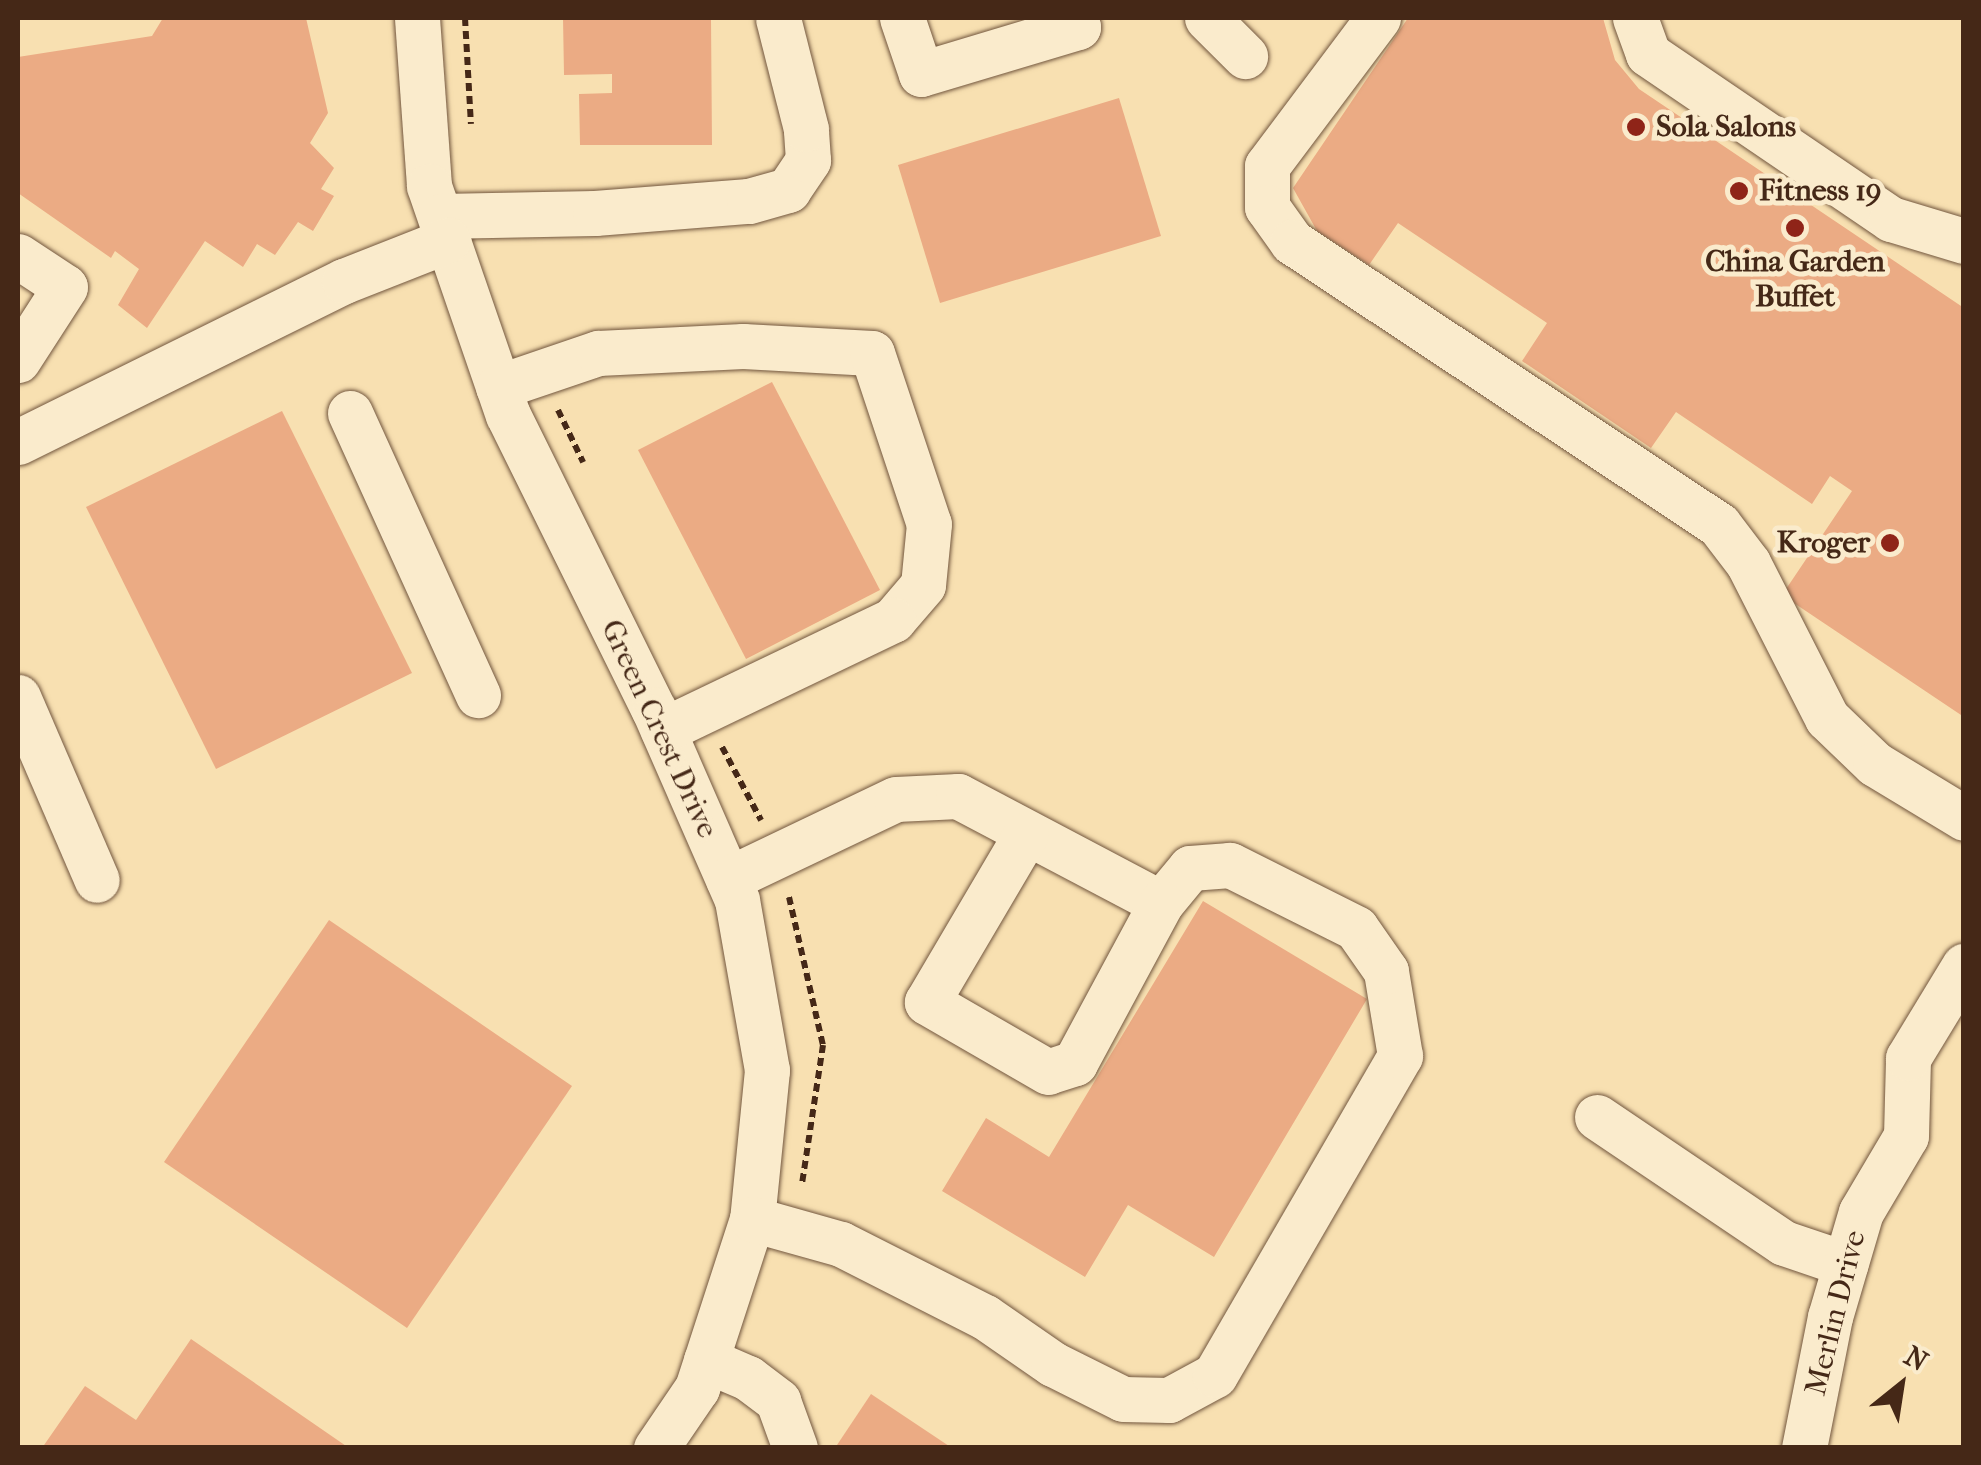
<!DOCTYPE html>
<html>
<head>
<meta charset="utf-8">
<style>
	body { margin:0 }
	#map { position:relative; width:1981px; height:1465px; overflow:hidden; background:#f8e0b1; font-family:"IM FELL French Canon",serif }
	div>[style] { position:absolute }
	.building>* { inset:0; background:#ebab84 }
	.path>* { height:6px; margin-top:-3px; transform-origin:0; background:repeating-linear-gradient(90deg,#452817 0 8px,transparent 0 13px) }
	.roads { filter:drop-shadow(0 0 2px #72563e) drop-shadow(0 0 2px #72563e) }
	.minor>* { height:45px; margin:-22.5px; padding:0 22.5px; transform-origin:22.5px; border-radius:22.5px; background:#faebcc }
	.dots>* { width:28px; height:28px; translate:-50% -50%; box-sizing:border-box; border:5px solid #faebcc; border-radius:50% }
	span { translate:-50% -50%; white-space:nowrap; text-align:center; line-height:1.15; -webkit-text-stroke:10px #faebcc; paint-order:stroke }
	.poi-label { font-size:30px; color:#452817; font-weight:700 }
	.left { translate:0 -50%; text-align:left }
	.right { translate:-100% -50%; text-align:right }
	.street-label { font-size:30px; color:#452817 }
	.frame { position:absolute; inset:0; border:20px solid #452817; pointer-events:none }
	.north { position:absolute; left:1851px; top:1335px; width:100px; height:100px; -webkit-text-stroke:8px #faebcc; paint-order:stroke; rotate:30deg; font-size:28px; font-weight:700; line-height:40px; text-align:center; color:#452817 }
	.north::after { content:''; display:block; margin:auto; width:35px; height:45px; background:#452817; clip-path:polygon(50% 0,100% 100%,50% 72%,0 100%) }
</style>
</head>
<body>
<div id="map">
	<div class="building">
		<i style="clip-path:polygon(163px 18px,306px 18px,328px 113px,310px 143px,334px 168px,321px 189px,334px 196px,313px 231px,298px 222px,275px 255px,257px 244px,243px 267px,205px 241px,147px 328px,118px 305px,139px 269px,115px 251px,111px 258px,18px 193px,18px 57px,152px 36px)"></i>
		<i style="clip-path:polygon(563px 18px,711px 18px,712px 145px,580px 145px,579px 94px,612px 93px,612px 74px,564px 75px)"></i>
		<i style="clip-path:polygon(1408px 18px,1603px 18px,1615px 60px,1639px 89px,1964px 308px,1964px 717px,1782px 595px,1852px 491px,1830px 476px,1812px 504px,1676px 412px,1651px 448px,1522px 361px,1547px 323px,1398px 223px,1369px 265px,1317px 231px,1293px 188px)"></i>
		<i style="clip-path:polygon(1119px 98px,1161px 236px,940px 303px,898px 165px)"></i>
		<i style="clip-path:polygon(772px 382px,880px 590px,746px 659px,638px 450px)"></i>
		<i style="clip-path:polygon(282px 411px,412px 673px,216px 769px,86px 507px)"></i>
		<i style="clip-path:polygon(1203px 901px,1367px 999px,1214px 1257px,1128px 1205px,1085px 1277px,942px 1191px,986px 1118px,1049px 1157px)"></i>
		<i style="clip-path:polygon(329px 920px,572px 1086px,407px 1328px,164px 1162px)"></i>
		<i style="clip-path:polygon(191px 1339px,349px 1448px,42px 1448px,85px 1386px,136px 1420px)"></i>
		<i style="clip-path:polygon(871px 1394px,952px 1448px,835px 1448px)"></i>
	</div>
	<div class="path">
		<i style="left:465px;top:18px;width:106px;rotate:86.8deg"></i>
		<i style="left:558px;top:410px;width:58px;rotate:64.3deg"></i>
		<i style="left:722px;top:747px;width:83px;rotate:61.9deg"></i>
		<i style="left:789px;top:897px;width:152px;rotate:77.1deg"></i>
		<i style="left:823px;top:1045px;width:141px;rotate:98.6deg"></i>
	</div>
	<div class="roads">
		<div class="minor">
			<i style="left:417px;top:18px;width:168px;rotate:85.9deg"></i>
			<i style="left:429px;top:186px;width:242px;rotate:71deg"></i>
			<i style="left:508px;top:415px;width:329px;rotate:63.7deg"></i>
			<i style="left:654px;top:710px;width:207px;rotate:66.4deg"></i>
			<i style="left:737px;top:900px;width:173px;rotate:80deg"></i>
			<i style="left:767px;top:1070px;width:150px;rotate:95.7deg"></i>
			<i style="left:752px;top:1219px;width:178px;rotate:108deg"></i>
			<i style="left:697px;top:1388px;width:73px;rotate:124.3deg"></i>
			<i style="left:902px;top:18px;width:59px;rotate:71.3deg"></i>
			<i style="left:921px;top:74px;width:164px;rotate:-16.7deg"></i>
			<i style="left:1078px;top:27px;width:13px;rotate:-138deg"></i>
			<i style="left:1207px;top:18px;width:54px;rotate:45deg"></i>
			<i style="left:1378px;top:18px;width:185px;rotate:126.9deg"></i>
			<i style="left:1267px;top:166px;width:41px;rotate:90deg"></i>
			<i style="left:1267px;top:207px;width:43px;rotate:54.5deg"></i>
			<i style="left:1292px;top:242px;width:512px;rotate:33.53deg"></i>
			<i style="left:1719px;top:525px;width:48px;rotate:52.7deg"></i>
			<i style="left:1748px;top:563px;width:174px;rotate:63deg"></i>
			<i style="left:1827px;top:718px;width:66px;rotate:43.8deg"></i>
			<i style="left:1875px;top:764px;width:104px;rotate:31.2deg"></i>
			<i style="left:1635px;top:18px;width:38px;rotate:70deg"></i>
			<i style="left:1648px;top:54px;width:294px;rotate:34.2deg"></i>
			<i style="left:1891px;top:219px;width:76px;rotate:16.8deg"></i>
			<i style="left:440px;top:216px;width:155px;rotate:-1.1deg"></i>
			<i style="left:595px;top:213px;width:154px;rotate:-4.5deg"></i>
			<i style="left:749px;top:201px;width:41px;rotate:-15.8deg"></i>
			<i style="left:788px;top:190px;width:36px;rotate:-56deg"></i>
			<i style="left:808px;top:160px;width:31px;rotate:-94deg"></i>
			<i style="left:806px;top:129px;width:114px;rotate:-104.2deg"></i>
			<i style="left:18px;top:256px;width:56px;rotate:33.4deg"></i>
			<i style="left:65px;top:287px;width:87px;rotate:122.8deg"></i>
			<i style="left:498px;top:387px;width:106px;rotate:-18.8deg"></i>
			<i style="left:598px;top:353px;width:145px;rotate:-2.8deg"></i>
			<i style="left:743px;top:346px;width:129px;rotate:3.1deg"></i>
			<i style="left:872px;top:353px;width:180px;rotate:71.6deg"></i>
			<i style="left:929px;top:524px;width:61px;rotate:95.6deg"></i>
			<i style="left:923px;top:585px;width:46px;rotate:130.6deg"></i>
			<i style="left:893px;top:620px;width:255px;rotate:154.4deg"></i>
			<i style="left:350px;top:413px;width:310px;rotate:65.6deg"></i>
			<i style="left:18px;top:442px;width:364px;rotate:-26.3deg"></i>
			<i style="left:344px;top:281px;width:112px;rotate:-21.5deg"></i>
			<i style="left:18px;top:697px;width:199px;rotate:66.7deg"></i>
			<i style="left:728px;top:879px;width:186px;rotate:-25.5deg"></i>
			<i style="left:896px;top:799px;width:62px;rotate:-2.8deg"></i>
			<i style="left:958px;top:796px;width:229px;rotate:27.8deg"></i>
			<i style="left:1597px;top:1117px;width:225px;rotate:34deg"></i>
			<i style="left:1784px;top:1243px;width:65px;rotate:18.7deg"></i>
			<i style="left:752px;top:1219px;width:92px;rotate:15.7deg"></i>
			<i style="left:841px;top:1244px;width:161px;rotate:26.9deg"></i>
			<i style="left:985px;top:1317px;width:83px;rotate:34.7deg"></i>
			<i style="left:1053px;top:1364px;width:78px;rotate:26.6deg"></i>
			<i style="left:1123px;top:1399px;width:46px;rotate:1.2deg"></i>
			<i style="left:1169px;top:1400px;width:52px;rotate:-28.5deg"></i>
			<i style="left:1215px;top:1375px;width:369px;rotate:-59.9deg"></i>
			<i style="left:1400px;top:1056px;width:86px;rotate:-99.4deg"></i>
			<i style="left:1386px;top:971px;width:52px;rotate:-124.9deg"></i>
			<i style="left:1356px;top:928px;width:141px;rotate:-153.4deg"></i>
			<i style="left:1230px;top:865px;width:40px;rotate:175.7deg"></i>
			<i style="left:1190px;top:868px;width:45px;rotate:129.6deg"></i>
			<i style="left:1161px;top:903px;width:182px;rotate:118.3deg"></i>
			<i style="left:1075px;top:1063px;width:28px;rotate:162deg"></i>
			<i style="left:1048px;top:1072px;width:140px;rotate:-150deg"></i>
			<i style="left:927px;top:1002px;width:195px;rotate:-59.5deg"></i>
			<i style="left:706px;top:1360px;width:46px;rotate:23.2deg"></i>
			<i style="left:748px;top:1378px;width:38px;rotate:37deg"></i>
			<i style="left:778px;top:1401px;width:50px;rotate:70.1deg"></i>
			<i style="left:1804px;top:1448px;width:134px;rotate:-78.8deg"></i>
			<i style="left:1830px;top:1317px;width:109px;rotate:-73.6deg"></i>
			<i style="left:1861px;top:1212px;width:88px;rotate:-59.4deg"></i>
			<i style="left:1906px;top:1136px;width:78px;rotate:-88.5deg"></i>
			<i style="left:1908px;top:1058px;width:108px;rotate:-58.7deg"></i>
		</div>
	</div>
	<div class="dots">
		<i style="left:1636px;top:127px;background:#8f2418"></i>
		<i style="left:1739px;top:191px;background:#8f2418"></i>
		<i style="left:1795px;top:228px;background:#8f2418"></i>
		<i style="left:1890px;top:543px;background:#8f2418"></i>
	</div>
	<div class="poi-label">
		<span class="left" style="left:1656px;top:127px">Sola Salons</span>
		<span class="left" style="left:1759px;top:191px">Fitness 19</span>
		<span style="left:1795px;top:279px">China Garden<br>Buffet</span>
		<span class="right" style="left:1870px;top:543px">Kroger</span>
	</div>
	<div class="street-label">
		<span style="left:659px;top:729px;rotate:65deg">Green Crest Drive</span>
		<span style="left:1836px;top:1313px;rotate:-76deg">Merlin Drive</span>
	</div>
	<div class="frame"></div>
	<div class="north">N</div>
</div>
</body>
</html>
